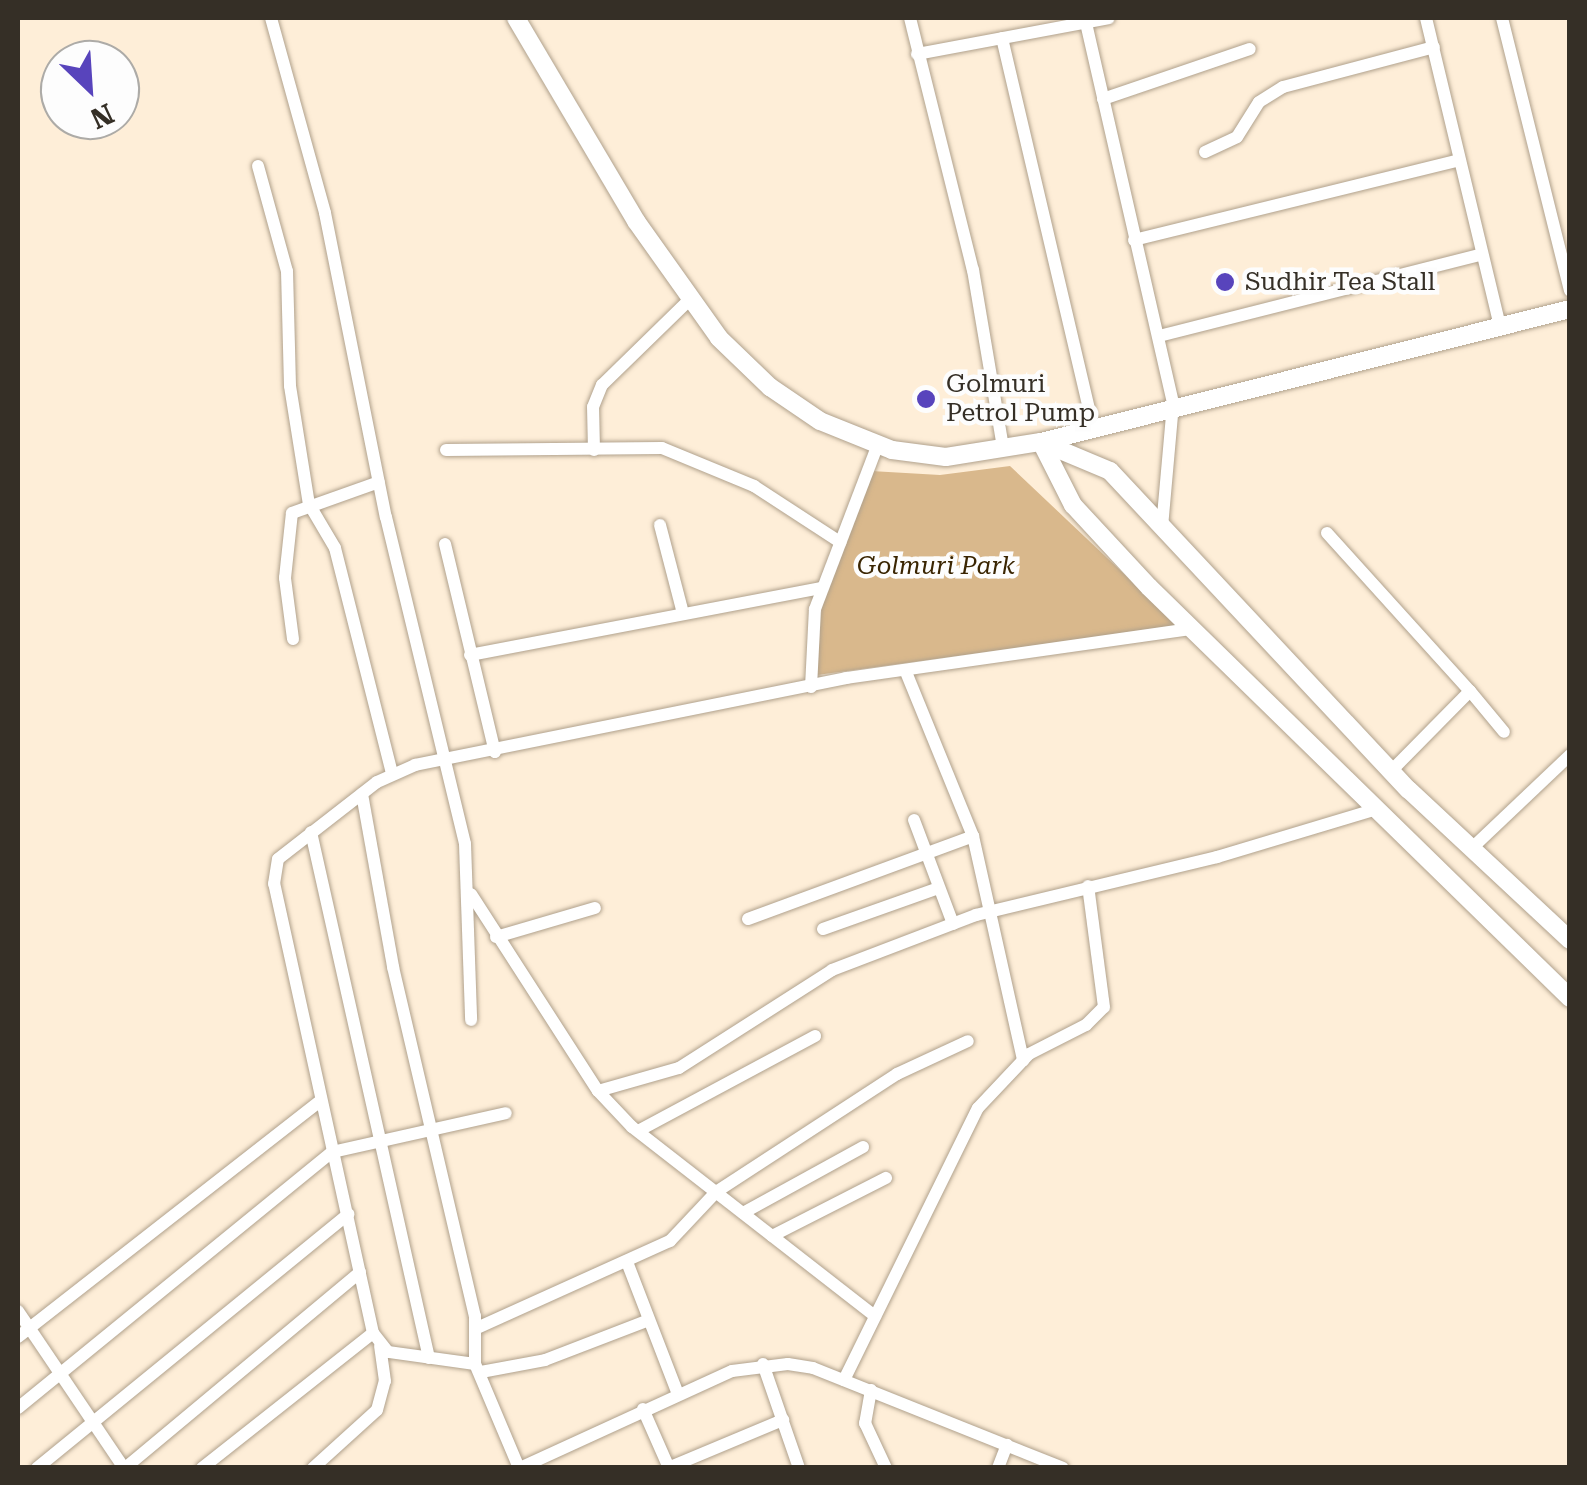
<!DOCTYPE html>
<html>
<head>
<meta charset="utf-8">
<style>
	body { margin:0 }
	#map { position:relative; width:1587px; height:1485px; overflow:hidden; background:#feeed8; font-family:"Roboto Serif",serif }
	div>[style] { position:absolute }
	.green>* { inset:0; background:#d9b88c }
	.roads { filter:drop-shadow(0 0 2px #b0a18c) drop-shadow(0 0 2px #b0a18c) }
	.street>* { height:12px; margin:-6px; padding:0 6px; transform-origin:6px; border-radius:6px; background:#fff }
	.secondary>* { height:18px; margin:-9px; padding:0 9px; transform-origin:9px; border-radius:9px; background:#fff }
	.dots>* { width:28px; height:28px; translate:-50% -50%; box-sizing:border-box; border:5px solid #fdfdfd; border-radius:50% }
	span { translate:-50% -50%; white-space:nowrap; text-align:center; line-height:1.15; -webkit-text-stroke:9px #fdfdfd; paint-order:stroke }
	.poi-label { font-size:25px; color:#352f26 }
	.left { translate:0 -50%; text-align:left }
	.park-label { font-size:25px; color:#3a2502; font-style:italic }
	.frame { position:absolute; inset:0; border:20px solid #352f26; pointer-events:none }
	.north { position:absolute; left:40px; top:40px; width:100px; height:100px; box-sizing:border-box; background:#fdfdfd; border:2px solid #adaba7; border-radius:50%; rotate:155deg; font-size:28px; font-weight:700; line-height:40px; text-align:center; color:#352f26 }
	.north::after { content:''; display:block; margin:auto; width:35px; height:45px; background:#5844bc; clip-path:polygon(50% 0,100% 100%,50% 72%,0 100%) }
</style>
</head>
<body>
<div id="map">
	<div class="green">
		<i style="clip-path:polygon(1010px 466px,1179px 626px,817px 675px,822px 601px,871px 471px,940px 475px)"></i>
	</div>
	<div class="roads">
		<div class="street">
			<i style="left:271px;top:18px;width:202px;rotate:74.5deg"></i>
			<i style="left:325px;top:213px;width:310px;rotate:78.7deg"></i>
			<i style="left:386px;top:517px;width:336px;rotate:76.4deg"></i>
			<i style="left:465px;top:844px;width:176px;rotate:88deg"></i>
			<i style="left:910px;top:18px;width:260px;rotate:76deg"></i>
			<i style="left:973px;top:270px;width:181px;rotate:80.4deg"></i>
			<i style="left:1426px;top:18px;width:317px;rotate:76.5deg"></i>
			<i style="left:1502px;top:18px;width:281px;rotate:76deg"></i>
			<i style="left:1086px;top:23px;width:391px;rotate:77.1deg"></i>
			<i style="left:1173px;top:404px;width:124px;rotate:95.1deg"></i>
			<i style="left:1002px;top:38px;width:400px;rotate:76.8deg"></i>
			<i style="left:917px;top:54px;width:195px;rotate:-10.6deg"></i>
			<i style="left:1103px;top:99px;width:155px;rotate:-18.8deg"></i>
			<i style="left:1205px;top:152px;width:35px;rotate:-25deg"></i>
			<i style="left:1237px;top:137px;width:41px;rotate:-57.8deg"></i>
			<i style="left:1259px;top:102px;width:28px;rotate:-32deg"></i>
			<i style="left:1283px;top:87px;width:156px;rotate:-14.8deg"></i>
			<i style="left:258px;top:166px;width:109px;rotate:74.6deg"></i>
			<i style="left:287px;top:271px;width:115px;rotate:88.5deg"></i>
			<i style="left:290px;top:386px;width:120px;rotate:80.9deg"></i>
			<i style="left:309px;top:504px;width:51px;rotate:59.4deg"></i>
			<i style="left:335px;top:548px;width:232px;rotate:75.8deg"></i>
			<i style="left:1134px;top:240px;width:332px;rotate:-13.8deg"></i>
			<i style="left:1159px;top:336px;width:329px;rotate:-14.2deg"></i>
			<i style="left:446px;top:450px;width:216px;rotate:-0.5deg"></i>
			<i style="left:662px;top:448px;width:100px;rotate:22.4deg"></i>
			<i style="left:754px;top:486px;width:103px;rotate:33.1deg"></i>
			<i style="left:594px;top:450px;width:43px;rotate:-91.3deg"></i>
			<i style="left:593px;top:407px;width:24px;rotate:-68deg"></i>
			<i style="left:602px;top:385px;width:123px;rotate:-44.3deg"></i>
			<i style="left:660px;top:525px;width:91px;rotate:75.4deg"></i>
			<i style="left:1327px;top:533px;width:213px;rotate:47.9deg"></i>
			<i style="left:1470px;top:691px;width:112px;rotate:134.6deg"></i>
			<i style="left:445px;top:544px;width:214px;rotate:76.5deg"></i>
			<i style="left:293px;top:639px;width:62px;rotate:-97.5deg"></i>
			<i style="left:285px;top:578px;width:65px;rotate:-83.9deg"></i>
			<i style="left:292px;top:513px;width:92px;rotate:-19.6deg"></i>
			<i style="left:470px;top:655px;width:358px;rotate:-10.8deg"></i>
			<i style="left:906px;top:672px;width:177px;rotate:67.8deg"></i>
			<i style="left:973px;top:836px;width:230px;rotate:77.4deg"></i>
			<i style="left:811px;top:687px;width:78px;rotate:-87.1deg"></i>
			<i style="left:815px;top:609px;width:177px;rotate:-69.1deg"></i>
			<i style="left:1470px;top:691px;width:53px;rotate:50.3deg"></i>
			<i style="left:362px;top:794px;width:176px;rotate:79.8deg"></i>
			<i style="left:393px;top:967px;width:359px;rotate:76.8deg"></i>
			<i style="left:475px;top:1316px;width:48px;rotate:90deg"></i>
			<i style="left:914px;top:820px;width:111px;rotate:69.4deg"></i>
			<i style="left:311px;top:832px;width:539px;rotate:77.36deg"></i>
			<i style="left:1471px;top:849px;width:137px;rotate:-43.5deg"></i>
			<i style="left:471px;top:894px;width:234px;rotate:57.2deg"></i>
			<i style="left:598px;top:1091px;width:50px;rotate:46.6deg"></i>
			<i style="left:632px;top:1127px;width:308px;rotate:37.9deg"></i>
			<i style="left:748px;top:919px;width:240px;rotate:-20.2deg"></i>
			<i style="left:823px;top:929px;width:120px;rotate:-19.5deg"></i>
			<i style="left:496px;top:937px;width:103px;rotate:-16.3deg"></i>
			<i style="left:598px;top:1091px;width:84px;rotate:-15.9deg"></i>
			<i style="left:679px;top:1068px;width:182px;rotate:-32.6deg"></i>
			<i style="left:832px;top:970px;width:154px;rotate:-20.9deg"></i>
			<i style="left:976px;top:915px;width:248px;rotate:-13.5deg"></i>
			<i style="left:1217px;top:857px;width:167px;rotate:-16.7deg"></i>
			<i style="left:638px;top:1131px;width:201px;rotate:-28.2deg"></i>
			<i style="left:743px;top:1213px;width:137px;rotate:-28.8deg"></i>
			<i style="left:772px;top:1236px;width:128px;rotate:-27deg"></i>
			<i style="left:627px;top:1262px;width:142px;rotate:68.9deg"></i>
			<i style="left:18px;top:1311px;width:189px;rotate:56deg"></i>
			<i style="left:477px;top:1328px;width:212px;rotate:-24.3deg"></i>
			<i style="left:670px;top:1241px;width:67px;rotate:-46.8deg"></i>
			<i style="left:716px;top:1192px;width:216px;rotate:-33.1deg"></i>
			<i style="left:897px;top:1074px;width:78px;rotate:-24.9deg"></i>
			<i style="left:18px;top:1337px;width:385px;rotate:-38deg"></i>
			<i style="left:763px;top:1364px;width:110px;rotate:70.9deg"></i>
			<i style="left:481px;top:1372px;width:65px;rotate:-10.6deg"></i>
			<i style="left:545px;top:1360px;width:111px;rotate:-21deg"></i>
			<i style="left:844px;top:1380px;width:303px;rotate:-63.8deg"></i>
			<i style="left:978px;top:1108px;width:74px;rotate:-46.6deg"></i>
			<i style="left:1029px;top:1054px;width:64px;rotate:-27deg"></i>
			<i style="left:1086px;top:1025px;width:25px;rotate:-45deg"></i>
			<i style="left:1104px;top:1007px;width:122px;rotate:-97.5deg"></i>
			<i style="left:871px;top:1390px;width:34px;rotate:100deg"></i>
			<i style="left:865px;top:1423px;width:50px;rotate:65deg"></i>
			<i style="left:18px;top:1408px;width:405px;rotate:-39.2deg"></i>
			<i style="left:332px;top:1152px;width:178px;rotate:-12.6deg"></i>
			<i style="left:643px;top:1409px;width:64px;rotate:66.2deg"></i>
			<i style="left:37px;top:1468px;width:402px;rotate:-39.2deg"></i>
			<i style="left:125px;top:1468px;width:306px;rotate:-39.8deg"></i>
			<i style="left:202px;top:1468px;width:218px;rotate:-38.3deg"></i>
			<i style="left:313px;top:1468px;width:86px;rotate:-42.2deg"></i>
			<i style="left:377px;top:1410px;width:30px;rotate:-75deg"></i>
			<i style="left:385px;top:1381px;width:35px;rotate:-98deg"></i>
			<i style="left:519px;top:1468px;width:113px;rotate:-112.9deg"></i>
			<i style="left:475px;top:1364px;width:88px;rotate:-172.1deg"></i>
			<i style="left:388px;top:1352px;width:24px;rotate:-128deg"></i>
			<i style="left:373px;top:1333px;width:460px;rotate:-102.4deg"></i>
			<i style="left:274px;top:884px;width:25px;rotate:-81deg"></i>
			<i style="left:278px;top:859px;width:125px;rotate:-37.9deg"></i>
			<i style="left:377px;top:782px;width:42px;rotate:-24.1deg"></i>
			<i style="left:415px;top:765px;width:440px;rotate:-11.4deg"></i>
			<i style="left:846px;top:678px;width:349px;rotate:-8.1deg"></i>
			<i style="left:520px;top:1468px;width:233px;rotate:-24.6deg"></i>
			<i style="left:732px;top:1371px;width:56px;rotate:-7.1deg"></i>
			<i style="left:788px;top:1364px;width:25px;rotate:9deg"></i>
			<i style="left:813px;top:1368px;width:269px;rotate:21.8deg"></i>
			<i style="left:668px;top:1468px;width:125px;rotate:-22.7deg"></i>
			<i style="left:998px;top:1468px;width:25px;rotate:-69deg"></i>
		</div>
		<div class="secondary">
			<i style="left:516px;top:18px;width:236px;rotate:59.4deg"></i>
			<i style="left:636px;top:221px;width:143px;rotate:54.6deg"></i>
			<i style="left:719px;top:338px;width:71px;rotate:43.9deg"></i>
			<i style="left:770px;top:387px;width:60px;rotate:34.2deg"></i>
			<i style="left:820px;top:421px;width:78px;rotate:21.9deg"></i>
			<i style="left:892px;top:450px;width:54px;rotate:7.4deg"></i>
			<i style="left:946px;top:457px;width:96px;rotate:-9deg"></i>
			<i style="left:1041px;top:442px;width:545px;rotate:-14.11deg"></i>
			<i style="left:1041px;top:442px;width:71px;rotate:63.1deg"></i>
			<i style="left:1073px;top:505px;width:112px;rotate:47.2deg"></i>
			<i style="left:1149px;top:587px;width:588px;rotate:44.31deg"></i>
			<i style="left:1041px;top:442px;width:75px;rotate:22.8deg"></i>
			<i style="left:1110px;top:471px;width:437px;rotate:46.9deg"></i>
			<i style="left:1409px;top:790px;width:220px;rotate:43deg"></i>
		</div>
	</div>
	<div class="dots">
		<i style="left:1225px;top:282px;background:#5844bc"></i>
		<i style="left:926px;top:399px;background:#5844bc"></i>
	</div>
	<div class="poi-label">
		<span class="left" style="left:1245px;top:282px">Sudhir Tea Stall</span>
		<span class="left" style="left:946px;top:399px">Golmuri<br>Petrol Pump</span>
	</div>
	<div class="park-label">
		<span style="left:936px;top:566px">Golmuri Park</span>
	</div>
	<div class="frame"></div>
	<div class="north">N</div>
</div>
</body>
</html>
